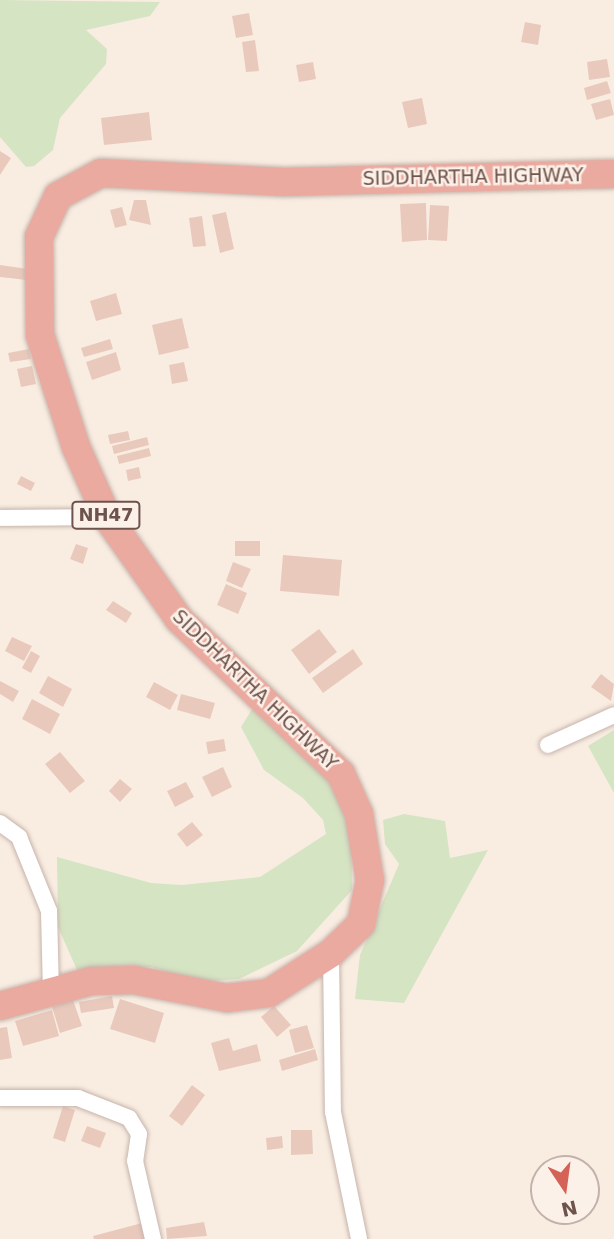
<!DOCTYPE html>
<html>
<head>
<meta charset="utf-8">
<style>
	body { margin:0 }
	#map { position:relative; width:614px; height:1239px; overflow:hidden; background:#f9ede2; font-family:"DejaVu Sans",sans-serif }
	div>[style] { position:absolute }
	.green>* { inset:0; background:#d5e4c3 }
	.building>* { inset:0; background:#eac9bd }
	.roads { filter:drop-shadow(0 0 2px #c7b4ab) drop-shadow(0 0 2px #c7b4ab) }
	.street>* { height:16px; margin:-8px; padding:0 8px; transform-origin:8px; border-radius:8px; background:#fff }
	.highway>* { height:28px; margin:-14px; padding:0 14px; transform-origin:14px; border-radius:14px; background:#ebaaa0 }
	span { translate:-50% -50%; white-space:nowrap; text-align:center; line-height:1.15; -webkit-text-stroke:5px #fcf1e8; paint-order:stroke }
	.shield-label span { padding:2px 5px; background:#fcf1e8; border:2px solid; border-radius:5px; -webkit-text-stroke-width:0 }
	.shield-label { font-size:18px; color:#6d534c; font-weight:700 }
	.street-label { font-size:19px; color:#6d534c }
	.north { position:absolute; left:530px; top:1155px; width:70px; height:70px; box-sizing:border-box; background:#fcf1e8; border:2px solid #c3b2aa; border-radius:50%; rotate:167deg; font-size:19px; font-weight:700; line-height:28px; text-align:center; color:#6d534c }
	.north::after { content:''; display:block; margin:auto; width:24px; height:32px; background:#d46256; clip-path:polygon(50% 0,100% 100%,50% 72%,0 100%) }
</style>
</head>
<body>
<div id="map">
	<div class="green">
		<i style="clip-path:polygon(0 0,160px 2px,150px 16px,86px 30px,107px 49px,106px 64px,60px 118px,53px 150px,34px 166px,26px 167px,0 137px)"></i>
		<i style="clip-path:polygon(257px 701px,344px 795px,351px 809px,352px 890px,297px 951px,239px 979px,195px 982px,152px 967px,77px 970px,58px 927px,57px 857px,151px 883px,182px 885px,260px 877px,326px 834px,323px 820px,303px 798px,264px 770px,241px 727px)"></i>
		<i style="clip-path:polygon(614px 730px,614px 793px,588px 746px)"></i>
		<i style="clip-path:polygon(404px 814px,445px 821px,450px 858px,488px 850px,404px 1003px,355px 999px,360px 955px,399px 864px,385px 844px,383px 820px)"></i>
	</div>
	<div class="building">
		<i style="clip-path:polygon(249px 13px,253px 35px,236px 38px,232px 16px)"></i>
		<i style="clip-path:polygon(525px 22px,541px 25px,538px 45px,521px 42px)"></i>
		<i style="clip-path:polygon(255px 40px,259px 71px,246px 72px,242px 42px)"></i>
		<i style="clip-path:polygon(607px 59px,610px 77px,589px 80px,587px 62px)"></i>
		<i style="clip-path:polygon(313px 62px,316px 79px,299px 82px,296px 65px)"></i>
		<i style="clip-path:polygon(607px 81px,611px 93px,587px 100px,584px 88px)"></i>
		<i style="clip-path:polygon(422px 98px,427px 124px,408px 128px,402px 102px)"></i>
		<i style="clip-path:polygon(610px 99px,614px 115px,596px 120px,591px 104px)"></i>
		<i style="clip-path:polygon(149px 112px,152px 140px,104px 145px,101px 118px)"></i>
		<i style="clip-path:polygon(0 151px,11px 158px,0 175px)"></i>
		<i style="clip-path:polygon(134px 200px,146px 200px,151px 225px,129px 220px)"></i>
		<i style="clip-path:polygon(426px 203px,427px 240px,402px 242px,400px 204px)"></i>
		<i style="clip-path:polygon(430px 205px,449px 206px,447px 241px,428px 240px)"></i>
		<i style="clip-path:polygon(122px 207px,127px 225px,115px 228px,110px 210px)"></i>
		<i style="clip-path:polygon(226px 212px,234px 249px,220px 253px,212px 215px)"></i>
		<i style="clip-path:polygon(202px 216px,206px 246px,193px 247px,189px 218px)"></i>
		<i style="clip-path:polygon(0 265px,28px 269px,27px 280px,0 277px)"></i>
		<i style="clip-path:polygon(116px 293px,122px 314px,96px 321px,90px 301px)"></i>
		<i style="clip-path:polygon(182px 318px,189px 348px,159px 355px,152px 325px)"></i>
		<i style="clip-path:polygon(110px 339px,113px 349px,84px 357px,81px 348px)"></i>
		<i style="clip-path:polygon(29px 349px,31px 359px,10px 362px,8px 353px)"></i>
		<i style="clip-path:polygon(116px 352px,121px 370px,92px 380px,86px 362px)"></i>
		<i style="clip-path:polygon(184px 362px,188px 381px,172px 384px,169px 365px)"></i>
		<i style="clip-path:polygon(32px 366px,36px 384px,21px 387px,17px 369px)"></i>
		<i style="clip-path:polygon(128px 431px,130px 440px,110px 444px,108px 435px)"></i>
		<i style="clip-path:polygon(147px 437px,149px 445px,114px 454px,112px 446px)"></i>
		<i style="clip-path:polygon(149px 448px,151px 456px,119px 464px,117px 456px)"></i>
		<i style="clip-path:polygon(139px 467px,141px 478px,128px 481px,126px 470px)"></i>
		<i style="clip-path:polygon(21px 476px,35px 483px,31px 491px,17px 484px)"></i>
		<i style="clip-path:polygon(235px 541px,260px 541px,260px 556px,235px 556px)"></i>
		<i style="clip-path:polygon(76px 544px,88px 548px,83px 564px,70px 559px)"></i>
		<i style="clip-path:polygon(283px 555px,342px 560px,339px 596px,280px 591px)"></i>
		<i style="clip-path:polygon(233px 562px,251px 569px,242px 588px,226px 581px)"></i>
		<i style="clip-path:polygon(226px 584px,247px 593px,238px 614px,217px 605px)"></i>
		<i style="clip-path:polygon(113px 601px,132px 613px,126px 623px,106px 610px)"></i>
		<i style="clip-path:polygon(319px 629px,337px 652px,309px 674px,291px 650px)"></i>
		<i style="clip-path:polygon(12px 637px,32px 646px,24px 661px,5px 651px)"></i>
		<i style="clip-path:polygon(353px 649px,363px 664px,323px 693px,312px 678px)"></i>
		<i style="clip-path:polygon(31px 651px,40px 656px,31px 673px,22px 668px)"></i>
		<i style="clip-path:polygon(601px 674px,614px 684px,611px 701px,591px 687px)"></i>
		<i style="clip-path:polygon(48px 676px,72px 689px,63px 707px,39px 693px)"></i>
		<i style="clip-path:polygon(0 681px,19px 691px,13px 702px,0 694px)"></i>
		<i style="clip-path:polygon(154px 682px,178px 695px,170px 710px,146px 697px)"></i>
		<i style="clip-path:polygon(181px 694px,215px 703px,210px 719px,177px 710px)"></i>
		<i style="clip-path:polygon(32px 699px,60px 714px,50px 734px,22px 719px)"></i>
		<i style="clip-path:polygon(224px 739px,226px 751px,208px 754px,206px 742px)"></i>
		<i style="clip-path:polygon(60px 752px,85px 781px,70px 793px,45px 764px)"></i>
		<i style="clip-path:polygon(223px 767px,232px 787px,212px 797px,202px 777px)"></i>
		<i style="clip-path:polygon(120px 779px,132px 789px,120px 802px,109px 791px)"></i>
		<i style="clip-path:polygon(186px 782px,194px 797px,175px 807px,167px 791px)"></i>
		<i style="clip-path:polygon(192px 822px,203px 835px,187px 847px,177px 834px)"></i>
		<i style="clip-path:polygon(112px 996px,114px 1008px,81px 1013px,79px 1002px)"></i>
		<i style="clip-path:polygon(120px 999px,164px 1013px,155px 1043px,110px 1029px)"></i>
		<i style="clip-path:polygon(73px 1000px,82px 1026px,60px 1033px,52px 1007px)"></i>
		<i style="clip-path:polygon(274px 1006px,291px 1025px,277px 1037px,261px 1017px)"></i>
		<i style="clip-path:polygon(52px 1010px,59px 1036px,23px 1046px,15px 1021px)"></i>
		<i style="clip-path:polygon(307px 1025px,314px 1048px,295px 1053px,289px 1030px)"></i>
		<i style="clip-path:polygon(7px 1027px,12px 1058px,0 1060px,0 1028px)"></i>
		<i style="clip-path:polygon(229px 1038px,233px 1051px,257px 1044px,261px 1061px,219px 1071px,211px 1043px)"></i>
		<i style="clip-path:polygon(315px 1049px,318px 1060px,282px 1071px,279px 1060px)"></i>
		<i style="clip-path:polygon(192px 1085px,205px 1095px,182px 1126px,169px 1116px)"></i>
		<i style="clip-path:polygon(63px 1106px,75px 1110px,65px 1142px,53px 1138px)"></i>
		<i style="clip-path:polygon(87px 1126px,106px 1133px,100px 1148px,81px 1141px)"></i>
		<i style="clip-path:polygon(291px 1130px,312px 1130px,313px 1154px,291px 1155px)"></i>
		<i style="clip-path:polygon(282px 1136px,283px 1148px,267px 1150px,266px 1138px)"></i>
		<i style="clip-path:polygon(146px 1222px,147px 1239px,94px 1239px,93px 1236px)"></i>
		<i style="clip-path:polygon(204px 1222px,207px 1236px,167px 1239px,166px 1228px)"></i>
	</div>
	<div class="roads">
		<div class="street">
			<i style="left:0;top:518px;width:107px;rotate:-0.5deg"></i>
			<i style="left:548px;top:745px;width:72px;rotate:-24.4deg"></i>
			<i style="left:0;top:823px;width:24px;rotate:36deg"></i>
			<i style="left:19px;top:837px;width:80px;rotate:67.9deg"></i>
			<i style="left:49px;top:911px;width:82px;rotate:88.6deg"></i>
			<i style="left:331px;top:953px;width:159px;rotate:89.3deg"></i>
			<i style="left:333px;top:1112px;width:130px;rotate:78.4deg"></i>
			<i style="left:0;top:1098px;width:78px"></i>
			<i style="left:78px;top:1098px;width:55px;rotate:21.4deg"></i>
			<i style="left:129px;top:1118px;width:19px;rotate:58deg"></i>
			<i style="left:139px;top:1134px;width:27px;rotate:98deg"></i>
			<i style="left:135px;top:1161px;width:80px;rotate:77deg"></i>
		</div>
		<div class="highway">
			<i style="left:0;top:1006px;width:95px;rotate:-15.2deg"></i>
			<i style="left:92px;top:981px;width:42px;rotate:-1.4deg"></i>
			<i style="left:134px;top:980px;width:95px;rotate:11deg"></i>
			<i style="left:227px;top:998px;width:42px;rotate:-6.8deg"></i>
			<i style="left:269px;top:993px;width:74px;rotate:-32.8deg"></i>
			<i style="left:331px;top:953px;width:42px;rotate:-44deg"></i>
			<i style="left:361px;top:924px;width:45px;rotate:-78.4deg"></i>
			<i style="left:370px;top:880px;width:67px;rotate:-99.5deg"></i>
			<i style="left:359px;top:814px;width:44px;rotate:-114.2deg"></i>
			<i style="left:341px;top:774px;width:224px;rotate:-136.3deg"></i>
			<i style="left:179px;top:619px;width:125px;rotate:-125.2deg"></i>
			<i style="left:107px;top:517px;width:77px;rotate:-113.9deg"></i>
			<i style="left:76px;top:447px;width:118px;rotate:-107.8deg"></i>
			<i style="left:40px;top:335px;width:98px;rotate:-90.6deg"></i>
			<i style="left:39px;top:237px;width:45px;rotate:-65.1deg"></i>
			<i style="left:58px;top:196px;width:49px;rotate:-28.1deg"></i>
			<i style="left:101px;top:173px;width:183px;rotate:2.8deg"></i>
			<i style="left:284px;top:182px;width:330px;rotate:-1.4deg"></i>
		</div>
	</div>
	<div class="shield-label">
		<span style="left:106px;top:515px">NH47</span>
	</div>
	<div class="street-label">
		<span style="left:473px;top:177px;rotate:-1deg">SIDDHARTHA HIGHWAY</span>
		<span style="left:255px;top:690px;rotate:44deg">SIDDHARTHA HIGHWAY</span>
	</div>
	<div class="north">N</div>
</div>
</body>
</html>
